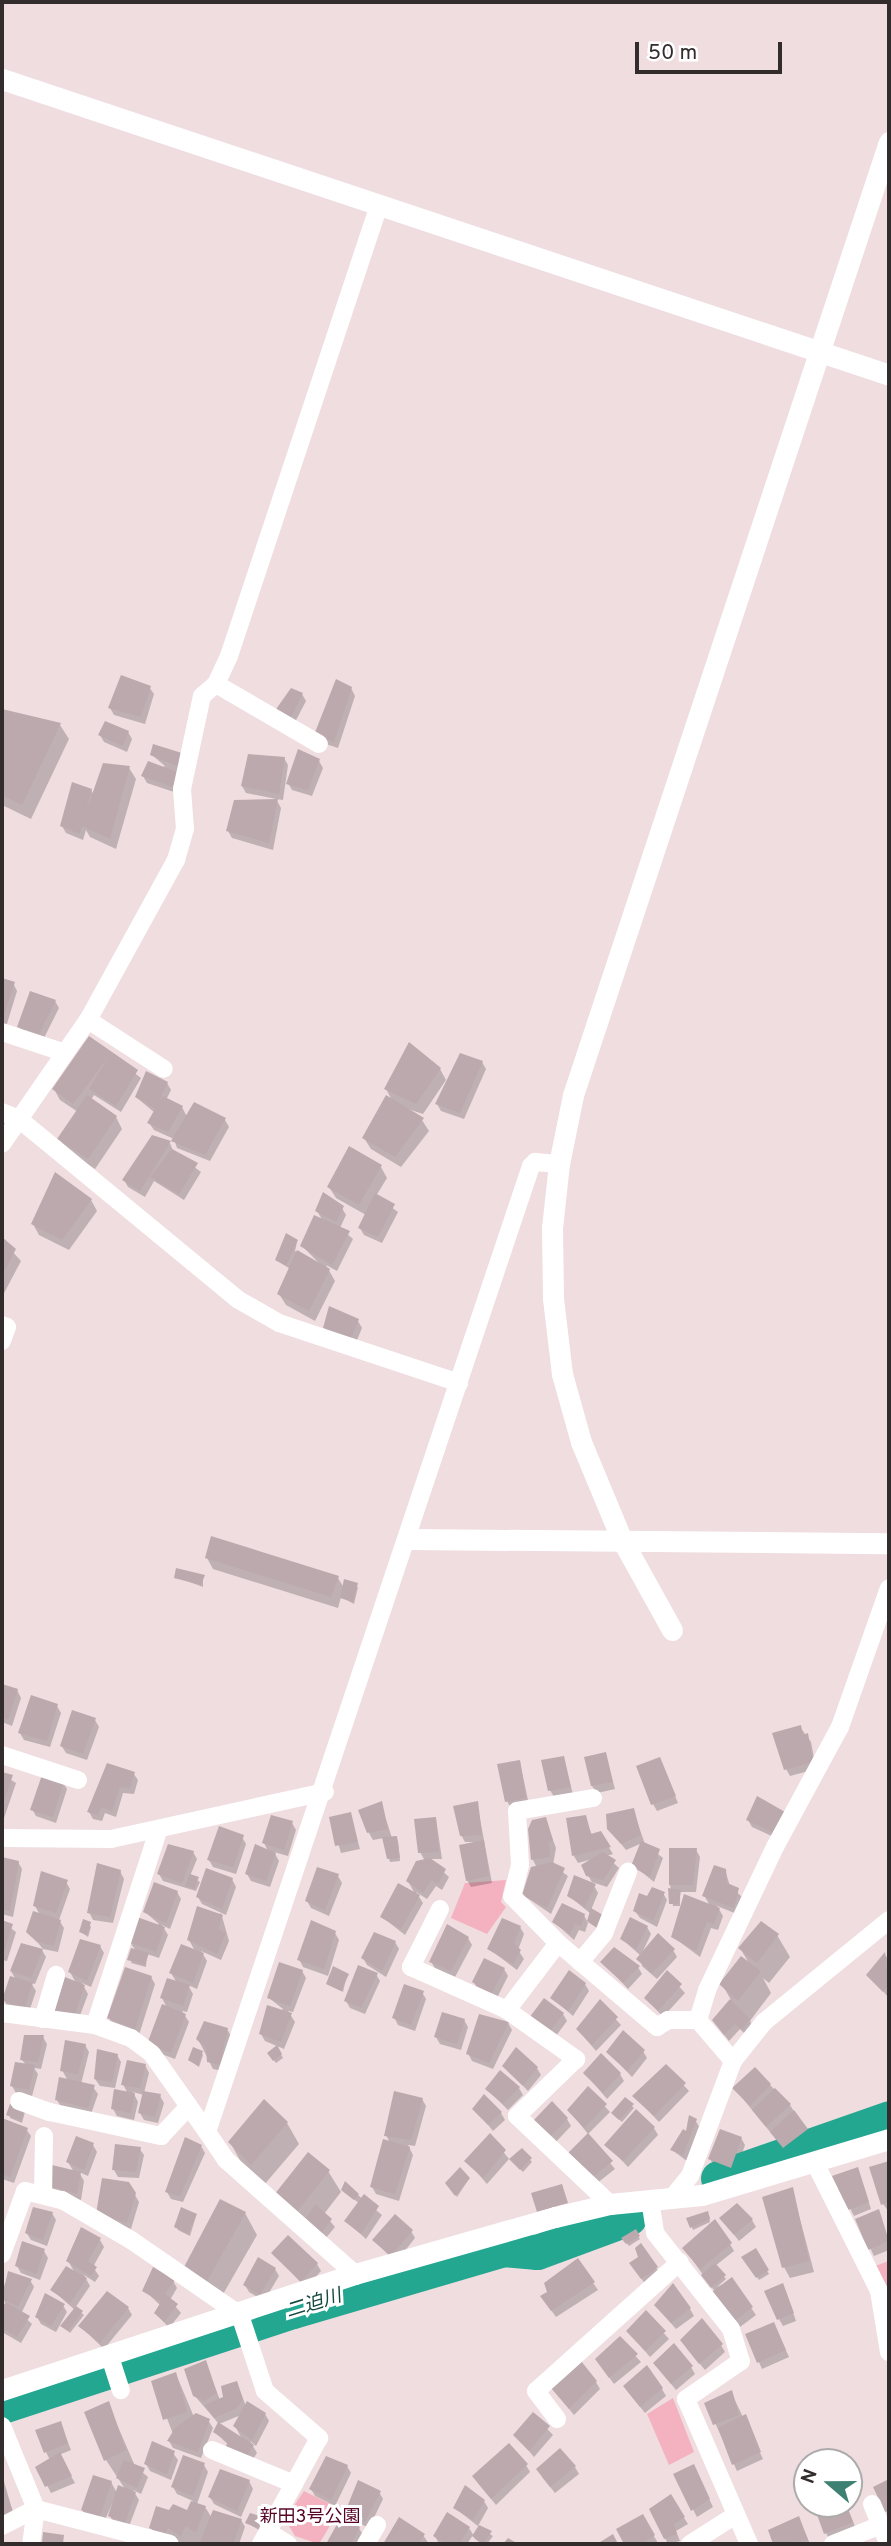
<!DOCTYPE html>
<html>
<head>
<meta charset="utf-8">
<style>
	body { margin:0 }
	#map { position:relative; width:891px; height:2546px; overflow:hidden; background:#efdde0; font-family:Overpass,"Noto Sans JP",sans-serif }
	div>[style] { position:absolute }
	.green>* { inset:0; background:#f4b2c0 }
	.shadow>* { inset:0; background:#0003 }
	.river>* { height:35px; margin:-17.5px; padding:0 17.5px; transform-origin:17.5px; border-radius:17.5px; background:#23a790 }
	.building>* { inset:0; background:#bba9ad }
	.minor>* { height:18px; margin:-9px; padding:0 9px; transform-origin:9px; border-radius:9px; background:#fff }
	.tertiary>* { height:21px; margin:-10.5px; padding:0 10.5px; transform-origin:10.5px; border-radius:10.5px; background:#fff }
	span { translate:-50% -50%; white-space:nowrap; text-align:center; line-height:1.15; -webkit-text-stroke:6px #fff; paint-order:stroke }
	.park-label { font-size:18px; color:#560325 }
	.water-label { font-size:19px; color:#13473d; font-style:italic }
	.frame { position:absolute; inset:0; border:4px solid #322c2d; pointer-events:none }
	.north { position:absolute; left:793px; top:2448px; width:70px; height:70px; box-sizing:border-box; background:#fff; border:2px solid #adabab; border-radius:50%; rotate:290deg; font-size:19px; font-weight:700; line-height:28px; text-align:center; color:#322c2d }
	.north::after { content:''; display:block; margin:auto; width:24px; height:32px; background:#3e8173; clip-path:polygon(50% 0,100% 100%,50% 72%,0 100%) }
	.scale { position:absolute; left:635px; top:42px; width:147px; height:32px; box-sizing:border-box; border:4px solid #322c2d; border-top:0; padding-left:9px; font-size:21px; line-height:24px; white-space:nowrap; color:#322c2d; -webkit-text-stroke:5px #fff; paint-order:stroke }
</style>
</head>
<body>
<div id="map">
	<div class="green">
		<i style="clip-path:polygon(506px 1880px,501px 1902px,506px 1907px,487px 1934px,451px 1918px,465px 1883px)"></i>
		<i style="clip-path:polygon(889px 2261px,889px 2300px,875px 2266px)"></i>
		<i style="clip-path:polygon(673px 2398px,694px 2452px,669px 2465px,647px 2414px)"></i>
		<i style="clip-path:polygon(304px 2491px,340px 2509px,319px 2544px,295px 2536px,285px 2519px)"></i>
	</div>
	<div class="shadow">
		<i style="clip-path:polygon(149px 687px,154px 694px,145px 724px,114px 715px,110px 708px)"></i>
		<i style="clip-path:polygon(351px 688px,355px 696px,338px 748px,320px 742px)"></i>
		<i style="clip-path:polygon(302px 694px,306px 701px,292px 728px,280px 719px)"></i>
		<i style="clip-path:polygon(2px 711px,60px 725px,69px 739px,31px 819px,2px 805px)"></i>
		<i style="clip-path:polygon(128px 732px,132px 739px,127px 752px,104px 742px,100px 735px)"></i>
		<i style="clip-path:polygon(152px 755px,184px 755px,177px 793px,147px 783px,143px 776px,165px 766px)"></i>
		<i style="clip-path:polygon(284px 758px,288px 765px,283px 800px,276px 799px,281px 808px,273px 850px,232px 838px,228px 831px,276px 799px,246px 793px,242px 786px)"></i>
		<i style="clip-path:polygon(319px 761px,323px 768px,312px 796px,292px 790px,288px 783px)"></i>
		<i style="clip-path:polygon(129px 768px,136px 779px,116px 849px,90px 837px,86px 830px,83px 840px,66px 833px,62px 826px,91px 790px,94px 795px)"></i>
		<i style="clip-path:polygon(2px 980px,13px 983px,17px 991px,6px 1027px,2px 1025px)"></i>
		<i style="clip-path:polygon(55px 1001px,59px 1008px,43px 1040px,23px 1034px,19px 1027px)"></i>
		<i style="clip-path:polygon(90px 1039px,141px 1078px,121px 1112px,94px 1095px,91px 1100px,116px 1117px,122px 1129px,95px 1169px,66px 1150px,59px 1139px,78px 1112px,60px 1100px,54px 1089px)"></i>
		<i style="clip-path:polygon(482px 1062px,486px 1069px,464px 1119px,441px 1111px,437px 1104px)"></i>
		<i style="clip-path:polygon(440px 1069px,446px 1080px,423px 1114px,402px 1107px,422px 1120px,429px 1131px,401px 1167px,371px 1149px,364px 1138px,393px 1102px,386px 1089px)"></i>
		<i style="clip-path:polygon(167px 1083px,171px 1090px,166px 1100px,182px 1107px,187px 1117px,225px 1120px,229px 1127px,210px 1161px,177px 1148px,174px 1139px,154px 1130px,149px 1123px,155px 1113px,136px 1097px)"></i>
		<i style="clip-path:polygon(170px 1143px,173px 1151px,201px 1172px,184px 1200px,154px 1181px,145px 1197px,128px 1187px,124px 1180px)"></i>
		<i style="clip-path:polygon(381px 1167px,387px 1178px,376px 1196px,398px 1212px,382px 1243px,364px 1235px,360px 1228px,366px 1215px,336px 1198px,329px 1187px)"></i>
		<i style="clip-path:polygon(91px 1200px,97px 1211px,69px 1250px,39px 1235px,33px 1224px)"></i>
		<i style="clip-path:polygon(342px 1208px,346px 1215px,340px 1228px,353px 1239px,337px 1271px,326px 1265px,335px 1281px,315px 1321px,286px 1305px,279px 1294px,290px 1269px,277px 1260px,297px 1242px,295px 1251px,321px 1265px,302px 1246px,323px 1221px,317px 1211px)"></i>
		<i style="clip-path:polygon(2px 1240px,21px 1261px,2px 1297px)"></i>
		<i style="clip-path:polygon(358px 1321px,362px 1328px,355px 1345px,329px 1335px,325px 1327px)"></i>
		<i style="clip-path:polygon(207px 1558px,338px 1578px,344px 1588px,358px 1587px,354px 1604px,341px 1597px,338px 1608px,213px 1569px)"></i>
		<i style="clip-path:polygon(203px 1576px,203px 1587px,176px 1577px)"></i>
		<i style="clip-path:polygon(2px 1686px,17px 1690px,21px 1698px,12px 1726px,2px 1722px)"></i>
		<i style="clip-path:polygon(57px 1706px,61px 1713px,50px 1747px,24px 1740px,20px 1733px)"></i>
		<i style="clip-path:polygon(95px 1720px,99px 1727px,87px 1760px,66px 1753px,61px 1745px)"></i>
		<i style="clip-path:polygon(800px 1727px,811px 1742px,816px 1769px,790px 1776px,786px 1769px)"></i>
		<i style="clip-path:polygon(605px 1754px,615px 1789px,597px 1793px,592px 1786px)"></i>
		<i style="clip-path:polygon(563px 1758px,573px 1794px,554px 1797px,550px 1790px)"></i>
		<i style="clip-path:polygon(520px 1762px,529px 1805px,511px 1808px,507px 1801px)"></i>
		<i style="clip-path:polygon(663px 1766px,678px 1803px,657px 1811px,653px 1804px)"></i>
		<i style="clip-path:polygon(133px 1773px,138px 1780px,134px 1794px,123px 1793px,116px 1817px,105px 1813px,102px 1821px,93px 1819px,89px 1812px)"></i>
		<i style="clip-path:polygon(2px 1774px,16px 1783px,2px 1824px)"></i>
		<i style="clip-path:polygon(62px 1781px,67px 1789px,56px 1823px,36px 1816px,32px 1809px)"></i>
		<i style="clip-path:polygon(758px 1799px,778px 1839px,752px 1827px,748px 1820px)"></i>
		<i style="clip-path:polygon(477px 1803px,492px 1883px,471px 1887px,467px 1880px,474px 1842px,465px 1842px,461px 1835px)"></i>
		<i style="clip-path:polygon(381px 1804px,392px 1838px,398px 1841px,400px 1861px,390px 1862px,384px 1838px,373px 1840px,369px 1833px)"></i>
		<i style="clip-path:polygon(633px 1810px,645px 1844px,663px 1858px,654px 1882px,633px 1865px,642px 1843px,626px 1850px,609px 1829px)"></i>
		<i style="clip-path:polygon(350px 1814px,360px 1849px,341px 1853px,331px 1818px)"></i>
		<i style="clip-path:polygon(585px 1817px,592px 1835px,600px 1833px,613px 1854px,606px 1856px,619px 1868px,607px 1887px,592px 1882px,598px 1893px,591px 1910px,599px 1929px,588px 1922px,591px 1914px,569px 1896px,594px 1886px,588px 1875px,593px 1859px,578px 1863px,574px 1856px)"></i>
		<i style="clip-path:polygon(436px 1819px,442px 1859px,429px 1859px,449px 1877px,442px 1890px,436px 1886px,427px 1899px,416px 1892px,423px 1903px,405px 1935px,382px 1917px,415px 1894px,408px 1881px,425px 1861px,420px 1852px)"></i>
		<i style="clip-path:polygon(545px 1819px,556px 1848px,553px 1865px,568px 1876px,551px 1914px,523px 1895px,537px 1868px,533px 1860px)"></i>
		<i style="clip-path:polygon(292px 1823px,296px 1830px,288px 1856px,274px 1852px,279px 1861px,270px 1887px,251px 1881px,247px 1874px,268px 1851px,264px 1843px)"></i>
		<i style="clip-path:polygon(242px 1837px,246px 1844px,236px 1874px,213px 1867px,209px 1860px)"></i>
		<i style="clip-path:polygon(696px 1850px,700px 1857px,696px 1892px,680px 1892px,680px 1906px,673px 1906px,670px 1884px)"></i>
		<i style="clip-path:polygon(193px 1852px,197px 1859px,190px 1876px,200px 1882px,196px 1891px,163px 1881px,159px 1874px)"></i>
		<i style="clip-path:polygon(2px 1859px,18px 1862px,22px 1869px,13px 1917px,2px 1914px)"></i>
		<i style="clip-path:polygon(725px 1870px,730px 1886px,742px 1897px,737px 1914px,717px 1906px,723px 1916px,718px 1930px,711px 1928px,700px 1957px,673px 1937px,710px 1906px,704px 1895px)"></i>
		<i style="clip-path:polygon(120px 1871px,124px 1879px,113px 1923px,93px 1920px,89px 1912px)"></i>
		<i style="clip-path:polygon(338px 1876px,342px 1883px,329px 1916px,311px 1908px,307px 1901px)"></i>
		<i style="clip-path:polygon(232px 1879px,236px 1887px,226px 1915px,202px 1904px,198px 1897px)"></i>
		<i style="clip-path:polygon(66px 1882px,70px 1889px,59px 1920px,64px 1928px,58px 1952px,43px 1949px,28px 1931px,40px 1915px,35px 1906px)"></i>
		<i style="clip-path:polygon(177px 1892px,181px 1899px,170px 1929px,162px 1925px,168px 1935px,159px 1958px,147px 1954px,146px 1967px,131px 1963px,136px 1951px,130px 1942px,159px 1924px,145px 1912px)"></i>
		<i style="clip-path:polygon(663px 1893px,667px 1900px,657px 1927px,640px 1918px,635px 1911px,648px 1898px)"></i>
		<i style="clip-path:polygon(221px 1913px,229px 1941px,221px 1960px,201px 1951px,207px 1961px,197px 1989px,188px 1985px,193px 1994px,187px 2012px,182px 2011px,189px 2022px,175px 2059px,153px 2051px,167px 2008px,162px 1998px,177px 1983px,171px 1973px,195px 1951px,189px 1940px)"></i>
		<i style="clip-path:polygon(584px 1915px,588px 1923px,585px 1932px,579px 1930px,574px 1940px,554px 1922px)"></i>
		<i style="clip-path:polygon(2px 1922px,16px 1932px,7px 1961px,2px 1960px)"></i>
		<i style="clip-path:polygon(89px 1924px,91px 1927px,88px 1937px,81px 1932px)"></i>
		<i style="clip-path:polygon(520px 1927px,524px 1934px,518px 1950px,524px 1959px,517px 1970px,489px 1949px)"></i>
		<i style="clip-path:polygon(647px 1927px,651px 1934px,642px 1953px,673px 1950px,677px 1957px,657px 1979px,642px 1966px,641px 1956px,622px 1939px)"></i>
		<i style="clip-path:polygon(335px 1933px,339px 1940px,328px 1976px,303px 1967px,299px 1959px)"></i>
		<i style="clip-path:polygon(777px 1935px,790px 1957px,769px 1983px,763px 1978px,771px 1993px,750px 2021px,753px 2027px,747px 2036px,740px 2029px,729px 2041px,718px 2027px,731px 2000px,722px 1984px,750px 1965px,740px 1948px)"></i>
		<i style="clip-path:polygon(468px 1938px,472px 1945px,455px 1977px,435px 1969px,431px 1961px)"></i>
		<i style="clip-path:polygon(395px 1942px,399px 1949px,386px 1977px,367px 1965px,363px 1958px)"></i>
		<i style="clip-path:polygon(100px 1946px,104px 1953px,91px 1987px,82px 1983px,88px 1994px,78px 2021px,72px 2024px,76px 1983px,70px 1972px)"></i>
		<i style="clip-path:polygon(42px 1950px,46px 1957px,35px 1984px,31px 1983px,36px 1991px,28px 2015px,8px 2007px,4px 2000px,16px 1980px,11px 1971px)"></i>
		<i style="clip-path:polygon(885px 1955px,889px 1960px,888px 1997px,869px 1975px)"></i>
		<i style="clip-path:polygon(603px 1962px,638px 1967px,642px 1974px,628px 1989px)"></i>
		<i style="clip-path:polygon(504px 1969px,508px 1976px,496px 2000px,478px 1990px,474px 1982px)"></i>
		<i style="clip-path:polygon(302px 1971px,306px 1978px,293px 2012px,288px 2011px,295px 2022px,284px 2049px,265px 2041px,261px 2034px,283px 2009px,269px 1998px)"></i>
		<i style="clip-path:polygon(667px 1973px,685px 1993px,663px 2017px,646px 1998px)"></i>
		<i style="clip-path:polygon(376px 1974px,380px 1981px,365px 2014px,350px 2008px,346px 2001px)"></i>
		<i style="clip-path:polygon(347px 1975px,343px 1992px,328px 1984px)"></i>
		<i style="clip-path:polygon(151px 1977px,155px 1984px,139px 2035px,113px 2025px,109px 2018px)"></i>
		<i style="clip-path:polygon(585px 1984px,589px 1991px,573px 2016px,552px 1998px)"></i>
		<i style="clip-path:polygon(422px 1992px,426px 1999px,415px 2031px,398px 2025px,394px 2017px)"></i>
		<i style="clip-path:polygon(600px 2002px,621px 2025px,596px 2051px,578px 2030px)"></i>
		<i style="clip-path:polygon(563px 2014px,567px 2021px,553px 2040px,536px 2025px)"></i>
		<i style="clip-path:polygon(464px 2020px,468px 2027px,461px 2050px,440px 2044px,436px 2037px)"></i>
		<i style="clip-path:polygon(508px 2023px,512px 2030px,493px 2069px,472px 2061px,468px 2053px)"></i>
		<i style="clip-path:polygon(227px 2029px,231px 2036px,223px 2071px,213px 2069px,198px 2039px)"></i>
		<i style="clip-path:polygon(43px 2037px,47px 2044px,41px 2069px,34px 2068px,38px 2074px,32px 2096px,16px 2093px,12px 2086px,26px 2065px,22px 2060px)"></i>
		<i style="clip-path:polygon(85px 2045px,89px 2052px,81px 2084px,93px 2087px,98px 2094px,91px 2114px,61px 2107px,57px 2100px,68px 2081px,62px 2070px)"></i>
		<i style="clip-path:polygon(277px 2047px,283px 2058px,276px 2063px,269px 2054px)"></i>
		<i style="clip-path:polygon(643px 2051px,647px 2058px,632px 2077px,608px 2052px)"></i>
		<i style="clip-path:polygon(201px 2052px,203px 2055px,199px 2067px,190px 2060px)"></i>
		<i style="clip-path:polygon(117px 2055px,121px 2062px,115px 2088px,100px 2086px,95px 2079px)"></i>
		<i style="clip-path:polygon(145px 2065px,149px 2073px,144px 2093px,160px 2096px,164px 2103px,158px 2123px,144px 2120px,140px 2113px,144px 2095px,133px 2092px,138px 2102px,134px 2120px,117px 2116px,113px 2109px,128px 2094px,123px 2084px)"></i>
		<i style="clip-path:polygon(504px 2066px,537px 2068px,541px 2075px,528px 2091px)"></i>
		<i style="clip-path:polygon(666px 2066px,689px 2091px,659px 2122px,634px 2096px)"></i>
		<i style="clip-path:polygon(755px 2070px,790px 2105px,810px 2137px,788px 2154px,735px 2089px)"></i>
		<i style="clip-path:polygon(585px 2073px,620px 2074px,624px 2081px,607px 2099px)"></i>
		<i style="clip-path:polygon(519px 2088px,523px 2095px,508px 2110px,487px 2089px)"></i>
		<i style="clip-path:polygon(588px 2088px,610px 2112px,588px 2134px,569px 2110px)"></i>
		<i style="clip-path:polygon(422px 2099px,426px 2106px,415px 2146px,408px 2145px,413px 2155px,399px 2201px,376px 2194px,372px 2187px,390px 2143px,386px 2135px)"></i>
		<i style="clip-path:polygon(626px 2100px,634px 2108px,622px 2122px,615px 2116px)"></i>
		<i style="clip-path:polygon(11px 2106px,25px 2112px,22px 2123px,10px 2118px)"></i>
		<i style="clip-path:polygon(475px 2109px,501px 2113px,505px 2120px,493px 2131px)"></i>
		<i style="clip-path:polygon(567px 2119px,571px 2126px,555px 2143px,539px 2128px)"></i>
		<i style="clip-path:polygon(2px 2120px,26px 2129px,31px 2136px,14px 2183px,2px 2179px)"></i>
		<i style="clip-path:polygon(695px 2120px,700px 2128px,687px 2161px,672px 2150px)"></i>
		<i style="clip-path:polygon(287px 2123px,299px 2144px,264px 2185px,242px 2164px,230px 2142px)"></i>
		<i style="clip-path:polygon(654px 2128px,658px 2135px,628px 2167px,607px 2145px)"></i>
		<i style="clip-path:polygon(490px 2135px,509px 2159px,487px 2184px,467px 2161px)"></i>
		<i style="clip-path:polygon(588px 2136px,615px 2169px,596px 2184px,574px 2162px)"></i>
		<i style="clip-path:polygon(741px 2138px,745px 2145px,735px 2174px,714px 2166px,710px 2159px)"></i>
		<i style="clip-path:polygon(93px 2145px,97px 2152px,88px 2176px,79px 2172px,84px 2181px,81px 2200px,55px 2193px,51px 2186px,74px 2172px,68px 2162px)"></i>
		<i style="clip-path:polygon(201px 2146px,205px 2153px,183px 2202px,171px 2199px,167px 2192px)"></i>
		<i style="clip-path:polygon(139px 2148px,144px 2155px,139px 2178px,118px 2177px,114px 2170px)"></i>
		<i style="clip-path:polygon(521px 2150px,532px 2162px,523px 2172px,513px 2162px)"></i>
		<i style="clip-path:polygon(888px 2163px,889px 2165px,889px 2212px,883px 2204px)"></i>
		<i style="clip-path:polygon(858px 2169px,871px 2209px,854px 2216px,834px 2177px)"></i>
		<i style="clip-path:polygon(328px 2171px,341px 2192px,324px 2214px,335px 2227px,325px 2239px,289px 2217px)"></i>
		<i style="clip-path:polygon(469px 2179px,457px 2197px,447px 2183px)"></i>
		<i style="clip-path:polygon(128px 2183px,139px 2202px,131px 2229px,102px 2221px)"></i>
		<i style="clip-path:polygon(792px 2189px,814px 2272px,790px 2278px,784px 2267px)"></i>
		<i style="clip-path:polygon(345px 2193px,358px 2195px,382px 2215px,366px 2239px,346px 2221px,359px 2203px)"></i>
		<i style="clip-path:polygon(878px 2211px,889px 2250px,874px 2256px,857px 2220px)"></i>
		<i style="clip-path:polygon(52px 2213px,56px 2220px,47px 2246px,31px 2240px,26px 2232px)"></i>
		<i style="clip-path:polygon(245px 2213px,257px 2235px,218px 2303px,198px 2289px)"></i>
		<i style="clip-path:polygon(709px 2215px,710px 2222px,693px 2230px,689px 2219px)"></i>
		<i style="clip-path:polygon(196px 2216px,190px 2236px,178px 2230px,176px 2226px)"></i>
		<i style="clip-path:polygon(721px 2218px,752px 2220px,756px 2227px,739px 2241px)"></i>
		<i style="clip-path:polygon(411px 2231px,415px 2238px,396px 2262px,374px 2241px)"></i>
		<i style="clip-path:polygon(635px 2232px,640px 2239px,629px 2246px,625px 2241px)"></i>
		<i style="clip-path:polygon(100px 2240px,104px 2247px,93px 2267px,99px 2276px,95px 2282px,84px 2275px,90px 2286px,75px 2308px,84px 2315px,70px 2333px,62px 2326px,75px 2310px,52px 2290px,75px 2273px,68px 2261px)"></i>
		<i style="clip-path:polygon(730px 2244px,734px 2251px,715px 2266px,726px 2279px,717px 2287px,732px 2280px,756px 2315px,740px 2327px,689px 2255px)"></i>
		<i style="clip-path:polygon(641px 2246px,661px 2275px,646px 2285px,635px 2270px)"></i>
		<i style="clip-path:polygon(755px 2250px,769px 2274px,759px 2280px,744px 2257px)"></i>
		<i style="clip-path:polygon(44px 2251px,48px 2258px,40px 2280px,21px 2273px,17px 2266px)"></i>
		<i style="clip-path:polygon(273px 2253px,317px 2264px,321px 2271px,306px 2288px)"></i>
		<i style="clip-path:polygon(578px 2261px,598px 2290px,556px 2317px,546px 2303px,549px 2292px)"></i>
		<i style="clip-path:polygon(275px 2269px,279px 2276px,264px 2301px,249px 2292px,245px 2285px)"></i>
		<i style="clip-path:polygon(9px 2274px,30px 2280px,34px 2287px,21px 2314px,32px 2324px,21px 2343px,2px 2332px,2px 2306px,6px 2308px,2px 2291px)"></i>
		<i style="clip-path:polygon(173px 2281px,177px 2288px,170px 2300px,181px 2313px,169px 2328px,156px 2313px,161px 2306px,144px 2290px)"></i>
		<i style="clip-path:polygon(786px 2292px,796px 2321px,783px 2326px,779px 2319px)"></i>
		<i style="clip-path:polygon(62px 2304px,67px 2312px,56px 2332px,41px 2324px,37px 2317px)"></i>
		<i style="clip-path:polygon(656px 2306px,690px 2309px,694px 2316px,676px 2329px)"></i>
		<i style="clip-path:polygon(128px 2308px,132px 2315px,104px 2349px,80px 2326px)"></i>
		<i style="clip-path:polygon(646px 2313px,669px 2339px,650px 2357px,628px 2331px)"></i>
		<i style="clip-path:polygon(777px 2331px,789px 2357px,762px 2369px,747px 2335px)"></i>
		<i style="clip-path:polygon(620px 2339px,641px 2362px,614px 2384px,601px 2366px)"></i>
		<i style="clip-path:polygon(721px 2345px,725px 2352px,705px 2370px,686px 2347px)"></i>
		<i style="clip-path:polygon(205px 2362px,220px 2400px,240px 2391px,246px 2406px,265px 2414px,269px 2421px,256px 2446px,250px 2441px,257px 2453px,249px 2465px,215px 2432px,242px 2439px,235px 2426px,241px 2415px,219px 2424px,194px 2395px)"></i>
		<i style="clip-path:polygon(655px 2364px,691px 2367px,695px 2374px,676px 2390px)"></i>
		<i style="clip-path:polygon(176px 2374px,194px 2417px,208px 2420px,213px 2428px,201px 2458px,173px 2448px,169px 2441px,173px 2434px,153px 2382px)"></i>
		<i style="clip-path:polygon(596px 2382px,600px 2389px,574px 2415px,553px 2389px)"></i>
		<i style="clip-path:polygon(662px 2389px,666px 2396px,645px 2413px,629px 2393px)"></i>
		<i style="clip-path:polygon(731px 2392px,763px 2459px,737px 2471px,706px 2403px)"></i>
		<i style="clip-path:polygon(108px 2404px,135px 2466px,148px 2477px,141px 2494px,133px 2490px,139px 2500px,128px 2529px,114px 2523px,110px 2516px,125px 2489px,106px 2460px,86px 2413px)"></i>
		<i style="clip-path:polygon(533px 2414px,553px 2435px,534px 2457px,515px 2435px)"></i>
		<i style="clip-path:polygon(60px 2423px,71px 2450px,59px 2455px,75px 2483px,51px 2493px,38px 2467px,50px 2460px,46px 2452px)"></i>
		<i style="clip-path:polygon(173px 2453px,178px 2460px,171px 2480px,150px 2471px,146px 2464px)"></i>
		<i style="clip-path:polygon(204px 2465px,208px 2472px,197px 2504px,205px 2507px,212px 2518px,241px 2520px,245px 2527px,239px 2544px,160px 2544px,151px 2528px,170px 2512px,187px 2512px,193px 2501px,177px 2494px,173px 2487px)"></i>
		<i style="clip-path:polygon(526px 2465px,530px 2472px,496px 2505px,478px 2483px)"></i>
		<i style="clip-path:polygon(347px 2466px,351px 2473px,335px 2506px,315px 2496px,311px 2489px)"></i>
		<i style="clip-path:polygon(575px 2467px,579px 2474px,555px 2493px,542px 2477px)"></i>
		<i style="clip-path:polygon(697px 2473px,713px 2507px,697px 2517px,675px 2475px)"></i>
		<i style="clip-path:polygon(2px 2474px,15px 2520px,2px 2526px)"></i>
		<i style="clip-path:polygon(249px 2481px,253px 2489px,241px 2517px,214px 2504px,210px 2497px)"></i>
		<i style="clip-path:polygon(111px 2482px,117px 2493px,104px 2522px,87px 2517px,82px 2510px)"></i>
		<i style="clip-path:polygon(379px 2492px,383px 2499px,369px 2528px,351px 2519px,347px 2512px)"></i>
		<i style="clip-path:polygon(670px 2496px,688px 2524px,676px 2531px,680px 2541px,668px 2544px,651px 2510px)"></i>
		<i style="clip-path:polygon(484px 2501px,488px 2508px,478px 2526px,493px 2536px,487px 2544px,482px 2544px,475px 2539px,473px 2535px,467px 2544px,439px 2544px,435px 2536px,469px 2528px,474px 2536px,479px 2527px,455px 2508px)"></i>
		<i style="clip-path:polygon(832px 2504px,846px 2504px,856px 2529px,830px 2540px,826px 2533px)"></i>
		<i style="clip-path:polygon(642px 2516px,658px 2543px,626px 2544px,618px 2530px)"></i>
		<i style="clip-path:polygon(262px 2518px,259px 2530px,247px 2523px)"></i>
		<i style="clip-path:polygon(342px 2519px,359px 2528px,363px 2535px,358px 2544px,328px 2544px)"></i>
		<i style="clip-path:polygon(400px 2520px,423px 2535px,429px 2544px,385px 2544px)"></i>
		<i style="clip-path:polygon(802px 2525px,810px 2544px,775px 2544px,770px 2531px)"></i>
	</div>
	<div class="river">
		<i style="left:718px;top:2178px;width:181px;rotate:-19.3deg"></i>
		<i style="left:2px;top:2406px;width:306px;rotate:-18.1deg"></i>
		<i style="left:293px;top:2311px;width:219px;rotate:-16.4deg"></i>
		<i style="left:503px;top:2249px;width:34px;rotate:5deg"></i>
		<i style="left:537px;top:2252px;width:98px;rotate:-20.3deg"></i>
	</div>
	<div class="building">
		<i style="clip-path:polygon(121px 675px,151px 686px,141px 717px,108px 708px)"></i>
		<i style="clip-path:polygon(336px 679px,352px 687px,334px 742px,314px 735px)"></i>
		<i style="clip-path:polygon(291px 688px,303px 693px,288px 723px,274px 712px)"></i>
		<i style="clip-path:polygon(2px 709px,61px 723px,22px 805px,2px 795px)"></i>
		<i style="clip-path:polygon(105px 721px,129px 731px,123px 746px,98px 735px)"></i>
		<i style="clip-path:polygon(153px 744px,185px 754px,182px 768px,150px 755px)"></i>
		<i style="clip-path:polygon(298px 749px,320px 759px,308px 790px,286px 784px)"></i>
		<i style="clip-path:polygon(248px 754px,285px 757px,279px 794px,241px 786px)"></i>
		<i style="clip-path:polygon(148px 761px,180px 773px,173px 787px,141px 776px)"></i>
		<i style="clip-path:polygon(103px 763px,130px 766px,110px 839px,82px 826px,80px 834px,60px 826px,72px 782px,92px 789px,85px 815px)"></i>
		<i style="clip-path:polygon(278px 799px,269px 843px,226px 831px,234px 800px)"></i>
		<i style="clip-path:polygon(2px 978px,15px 982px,2px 1020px)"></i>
		<i style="clip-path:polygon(30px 991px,56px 1000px,39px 1034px,17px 1027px)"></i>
		<i style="clip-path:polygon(89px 1036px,138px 1070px,116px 1106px,89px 1089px,109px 1056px,73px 1104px,52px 1089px)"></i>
		<i style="clip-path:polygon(409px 1042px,441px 1068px,416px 1104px,384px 1089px)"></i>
		<i style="clip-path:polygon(460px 1053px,483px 1061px,460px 1113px,435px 1104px)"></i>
		<i style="clip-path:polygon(146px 1071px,168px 1082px,158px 1103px,163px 1096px,183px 1106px,168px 1132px,147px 1123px,155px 1109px,135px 1097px)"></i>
		<i style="clip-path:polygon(87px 1095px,117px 1116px,88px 1159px,57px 1139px)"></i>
		<i style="clip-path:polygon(386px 1095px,424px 1118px,395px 1157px,362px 1138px)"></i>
		<i style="clip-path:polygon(194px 1102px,226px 1118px,205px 1155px,171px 1141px,140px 1191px,122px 1180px,152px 1135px,171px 1141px)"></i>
		<i style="clip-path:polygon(349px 1146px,382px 1165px,359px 1205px,327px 1187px)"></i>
		<i style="clip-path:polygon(172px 1149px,198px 1163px,179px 1194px,150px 1177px)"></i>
		<i style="clip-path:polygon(55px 1172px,92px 1199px,62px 1240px,31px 1224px)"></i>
		<i style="clip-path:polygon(323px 1192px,344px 1206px,336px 1222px,315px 1211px)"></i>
		<i style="clip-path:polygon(375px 1193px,395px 1204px,378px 1237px,358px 1228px)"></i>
		<i style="clip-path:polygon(314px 1215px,350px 1231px,332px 1265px,300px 1246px)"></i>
		<i style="clip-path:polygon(286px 1233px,298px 1240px,286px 1266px,275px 1260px)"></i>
		<i style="clip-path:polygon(2px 1237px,16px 1249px,2px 1275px)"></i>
		<i style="clip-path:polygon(297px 1250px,330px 1269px,309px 1311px,277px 1294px)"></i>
		<i style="clip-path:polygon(329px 1306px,359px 1319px,351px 1339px,323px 1328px)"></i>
		<i style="clip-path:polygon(211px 1536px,339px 1576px,331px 1597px,205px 1558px)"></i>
		<i style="clip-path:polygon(176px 1568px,205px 1575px,201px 1585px,174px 1578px)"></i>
		<i style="clip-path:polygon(344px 1579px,358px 1583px,353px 1602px,340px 1598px)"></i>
		<i style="clip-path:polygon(2px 1684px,18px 1689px,8px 1720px,2px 1717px)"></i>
		<i style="clip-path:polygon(31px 1695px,58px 1704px,47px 1741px,18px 1733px)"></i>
		<i style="clip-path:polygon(72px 1710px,96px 1718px,83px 1754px,60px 1746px)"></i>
		<i style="clip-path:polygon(801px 1725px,803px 1735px,808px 1733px,813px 1762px,784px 1770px,772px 1733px)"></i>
		<i style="clip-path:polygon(606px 1752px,613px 1782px,591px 1786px,584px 1757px)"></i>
		<i style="clip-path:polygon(564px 1756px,571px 1787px,548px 1791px,541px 1760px)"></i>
		<i style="clip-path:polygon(660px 1757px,676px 1796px,651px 1805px,636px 1766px)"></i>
		<i style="clip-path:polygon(520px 1760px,526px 1798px,505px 1802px,497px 1764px)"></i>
		<i style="clip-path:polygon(107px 1763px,135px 1772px,130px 1788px,120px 1787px,112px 1811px,101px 1807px,98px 1815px,87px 1812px)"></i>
		<i style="clip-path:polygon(2px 1772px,13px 1775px,2px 1806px)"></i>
		<i style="clip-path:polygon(43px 1772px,64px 1780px,53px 1817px,30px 1810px)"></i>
		<i style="clip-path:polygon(757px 1796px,785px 1812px,774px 1833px,746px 1820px)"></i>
		<i style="clip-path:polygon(382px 1801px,388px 1829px,367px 1833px,358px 1810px)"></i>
		<i style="clip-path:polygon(478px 1801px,482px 1835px,460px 1836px,453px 1806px)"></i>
		<i style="clip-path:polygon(634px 1808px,641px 1835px,621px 1844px,607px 1829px,606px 1814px)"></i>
		<i style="clip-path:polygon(351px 1812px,358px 1842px,335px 1846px,329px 1817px)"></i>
		<i style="clip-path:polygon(271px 1815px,293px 1821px,284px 1850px,262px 1843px)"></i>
		<i style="clip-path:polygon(586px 1815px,591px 1834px,601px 1831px,611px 1847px,572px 1856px,566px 1818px)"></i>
		<i style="clip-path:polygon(436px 1817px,439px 1852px,418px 1853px,414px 1819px)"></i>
		<i style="clip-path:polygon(546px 1817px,553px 1840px,549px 1843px,550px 1857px,531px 1860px,528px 1829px,532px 1820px)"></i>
		<i style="clip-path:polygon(219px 1826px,244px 1835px,233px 1867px,207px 1860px)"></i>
		<i style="clip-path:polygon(397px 1836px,400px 1858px,387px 1859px,382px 1837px)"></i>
		<i style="clip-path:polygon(484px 1840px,489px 1876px,466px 1881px,459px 1845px)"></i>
		<i style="clip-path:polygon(641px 1841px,660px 1849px,650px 1877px,631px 1866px)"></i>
		<i style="clip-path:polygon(168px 1844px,194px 1851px,182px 1883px,157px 1874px)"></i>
		<i style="clip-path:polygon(255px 1844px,276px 1853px,266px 1881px,245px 1874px)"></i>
		<i style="clip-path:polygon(669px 1848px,697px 1848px,693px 1885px,669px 1885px)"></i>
		<i style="clip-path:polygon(603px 1852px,616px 1860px,603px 1880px,586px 1876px,581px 1865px)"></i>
		<i style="clip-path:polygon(2px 1857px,19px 1861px,10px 1911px,2px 1909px)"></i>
		<i style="clip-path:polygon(430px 1858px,446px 1869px,438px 1884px,431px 1880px,423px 1893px,406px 1881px,416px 1861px)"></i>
		<i style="clip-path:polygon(552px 1862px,565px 1868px,547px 1908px,522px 1895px,531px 1867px)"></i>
		<i style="clip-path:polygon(97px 1863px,121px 1870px,110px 1917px,87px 1913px)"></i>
		<i style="clip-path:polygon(714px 1865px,726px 1869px,727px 1883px,739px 1888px,734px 1908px,702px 1896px)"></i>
		<i style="clip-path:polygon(317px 1867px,339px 1874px,325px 1910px,305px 1901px)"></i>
		<i style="clip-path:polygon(206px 1868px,233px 1878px,222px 1909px,196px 1897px)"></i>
		<i style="clip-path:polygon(41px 1871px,68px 1880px,56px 1913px,33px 1906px)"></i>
		<i style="clip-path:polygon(190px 1874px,199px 1877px,194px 1889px,185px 1886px)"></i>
		<i style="clip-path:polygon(574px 1875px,596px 1884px,585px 1907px,567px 1896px)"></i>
		<i style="clip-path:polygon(154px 1882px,178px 1891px,166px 1923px,143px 1912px)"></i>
		<i style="clip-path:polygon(398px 1883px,420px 1895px,401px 1929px,380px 1917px)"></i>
		<i style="clip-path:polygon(652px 1887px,665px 1892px,653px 1921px,633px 1911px,639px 1893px,647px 1896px)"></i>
		<i style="clip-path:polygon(668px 1888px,681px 1890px,679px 1904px,669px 1904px)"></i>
		<i style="clip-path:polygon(684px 1894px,720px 1908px,714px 1924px,707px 1922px,696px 1951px,671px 1937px)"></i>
		<i style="clip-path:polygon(562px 1903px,585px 1914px,581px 1926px,575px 1924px,570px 1934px,552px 1922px)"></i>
		<i style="clip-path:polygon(197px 1906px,223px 1915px,218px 1929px,226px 1933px,217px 1954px,187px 1940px)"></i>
		<i style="clip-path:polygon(591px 1908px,603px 1915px,597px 1928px,587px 1921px)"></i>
		<i style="clip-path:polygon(33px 1911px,61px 1920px,54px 1946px,37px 1942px,26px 1932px)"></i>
		<i style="clip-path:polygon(137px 1917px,165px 1927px,156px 1952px,129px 1942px)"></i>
		<i style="clip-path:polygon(630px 1917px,648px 1926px,636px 1949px,620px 1939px)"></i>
		<i style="clip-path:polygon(502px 1918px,521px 1926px,514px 1943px,521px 1950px,513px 1964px,487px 1949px)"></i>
		<i style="clip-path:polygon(83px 1919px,91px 1922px,87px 1935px,79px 1932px)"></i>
		<i style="clip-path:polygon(2px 1920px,13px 1924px,2px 1958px)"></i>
		<i style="clip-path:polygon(311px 1920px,336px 1931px,324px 1969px,297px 1960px)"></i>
		<i style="clip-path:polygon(761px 1921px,779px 1934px,757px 1963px,738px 1948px)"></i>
		<i style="clip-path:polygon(447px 1924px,469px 1937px,451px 1971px,429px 1962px)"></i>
		<i style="clip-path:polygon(374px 1932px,396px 1941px,382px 1971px,361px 1958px)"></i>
		<i style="clip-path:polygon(658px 1933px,675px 1949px,652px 1973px,636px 1959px)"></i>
		<i style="clip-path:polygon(80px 1939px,101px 1945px,87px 1981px,68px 1972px)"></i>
		<i style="clip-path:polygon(21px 1943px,43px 1949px,31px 1978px,10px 1971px)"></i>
		<i style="clip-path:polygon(181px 1944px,204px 1953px,193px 1983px,169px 1973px)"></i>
		<i style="clip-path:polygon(614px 1947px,640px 1966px,623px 1983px,600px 1962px)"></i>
		<i style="clip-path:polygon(131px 1948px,149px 1953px,145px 1965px,127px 1960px)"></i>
		<i style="clip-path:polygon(885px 1952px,889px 1985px,883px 1992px,866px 1975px)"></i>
		<i style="clip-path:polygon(741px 1956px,761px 1971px,738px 2001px,719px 1984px)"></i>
		<i style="clip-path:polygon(484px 1958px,505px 1968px,491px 1994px,472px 1982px)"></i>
		<i style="clip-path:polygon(279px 1962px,303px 1970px,290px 2006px,267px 1998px)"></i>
		<i style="clip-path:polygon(358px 1965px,378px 1973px,361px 2008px,344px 2001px)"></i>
		<i style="clip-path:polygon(333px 1966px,349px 1974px,341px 1991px,326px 1984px)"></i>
		<i style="clip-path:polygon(125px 1967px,152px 1976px,135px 2029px,107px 2018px)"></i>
		<i style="clip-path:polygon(569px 1970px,586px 1983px,568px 2011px,550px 1998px)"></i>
		<i style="clip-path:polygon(667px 1970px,682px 1984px,658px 2011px,644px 1998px)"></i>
		<i style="clip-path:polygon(10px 1976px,33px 1983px,24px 2009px,2px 2000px)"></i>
		<i style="clip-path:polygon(65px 1977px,85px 1985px,75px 2014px,54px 2012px)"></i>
		<i style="clip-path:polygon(167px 1978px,190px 1985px,183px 2006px,160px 1998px)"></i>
		<i style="clip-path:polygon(404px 1984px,424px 1991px,411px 2025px,392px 2018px)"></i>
		<i style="clip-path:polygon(544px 1998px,564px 2013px,548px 2034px,529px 2018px)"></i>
		<i style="clip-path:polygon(600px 1999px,618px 2017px,592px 2045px,576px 2029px)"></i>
		<i style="clip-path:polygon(730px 1999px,750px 2019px,742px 2030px,735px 2024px,724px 2035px,712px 2020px)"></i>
		<i style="clip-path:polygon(162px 2004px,186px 2014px,171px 2053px,147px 2044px)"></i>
		<i style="clip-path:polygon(267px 2005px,292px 2013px,281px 2042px,259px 2034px)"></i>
		<i style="clip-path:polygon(442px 2012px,465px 2019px,457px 2044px,434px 2037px)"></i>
		<i style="clip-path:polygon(479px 2014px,509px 2022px,489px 2063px,466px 2054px)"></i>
		<i style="clip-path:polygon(204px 2021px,228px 2028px,220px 2065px,207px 2062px,206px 2048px,196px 2039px)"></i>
		<i style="clip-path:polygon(623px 2030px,645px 2050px,627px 2071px,606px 2052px)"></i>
		<i style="clip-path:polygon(24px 2035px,44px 2035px,38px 2062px,20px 2060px)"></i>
		<i style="clip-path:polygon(65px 2040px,86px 2044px,78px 2074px,60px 2071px)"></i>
		<i style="clip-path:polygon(277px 2045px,282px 2054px,273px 2061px,267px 2053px)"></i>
		<i style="clip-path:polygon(193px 2047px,203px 2051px,198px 2066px,188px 2060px)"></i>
		<i style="clip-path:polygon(516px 2047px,538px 2067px,523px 2086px,502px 2066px)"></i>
		<i style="clip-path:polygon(97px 2049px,118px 2054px,112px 2082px,94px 2079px)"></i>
		<i style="clip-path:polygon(601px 2053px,621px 2073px,603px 2093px,583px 2073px)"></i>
		<i style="clip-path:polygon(127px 2060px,146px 2064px,140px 2088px,121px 2085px)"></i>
		<i style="clip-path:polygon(15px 2062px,35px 2065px,29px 2090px,10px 2086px)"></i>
		<i style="clip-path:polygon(666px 2064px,686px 2083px,654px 2116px,632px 2096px)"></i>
		<i style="clip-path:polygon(755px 2067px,771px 2084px,750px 2106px,732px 2088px)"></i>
		<i style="clip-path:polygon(500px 2070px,520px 2087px,503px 2104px,485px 2089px)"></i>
		<i style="clip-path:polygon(59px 2077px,95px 2085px,88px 2108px,55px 2100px)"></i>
		<i style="clip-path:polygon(588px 2086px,607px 2104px,584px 2128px,567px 2110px)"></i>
		<i style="clip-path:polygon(775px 2088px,791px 2104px,766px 2127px,752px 2110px)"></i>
		<i style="clip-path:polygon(114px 2089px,135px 2093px,131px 2113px,111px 2109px)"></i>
		<i style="clip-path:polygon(143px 2091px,161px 2094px,155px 2117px,138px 2113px)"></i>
		<i style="clip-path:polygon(394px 2091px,423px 2098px,411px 2140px,384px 2136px)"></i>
		<i style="clip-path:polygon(484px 2094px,502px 2112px,488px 2125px,472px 2109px)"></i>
		<i style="clip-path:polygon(625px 2097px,634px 2104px,619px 2120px,611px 2113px)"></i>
		<i style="clip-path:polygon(264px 2099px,288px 2122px,251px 2165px,228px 2142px)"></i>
		<i style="clip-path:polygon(552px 2101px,568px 2118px,550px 2137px,533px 2121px)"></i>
		<i style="clip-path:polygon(10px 2104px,25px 2108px,21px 2121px,6px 2115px)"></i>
		<i style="clip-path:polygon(636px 2109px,655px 2127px,623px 2161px,604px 2145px)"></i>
		<i style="clip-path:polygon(794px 2110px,808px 2129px,783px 2148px,770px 2132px)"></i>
		<i style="clip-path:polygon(689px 2115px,697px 2119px,683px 2155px,670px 2150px,683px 2129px,686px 2131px)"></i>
		<i style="clip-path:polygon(2px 2118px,28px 2128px,10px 2177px,2px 2174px)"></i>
		<i style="clip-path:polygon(720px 2129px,742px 2137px,731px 2168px,708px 2159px)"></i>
		<i style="clip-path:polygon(490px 2133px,506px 2150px,483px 2178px,464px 2161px)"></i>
		<i style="clip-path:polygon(588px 2133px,613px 2161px,591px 2178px,567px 2154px)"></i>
		<i style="clip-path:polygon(76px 2136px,94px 2143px,84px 2170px,66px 2162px)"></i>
		<i style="clip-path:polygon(185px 2137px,202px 2145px,180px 2196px,165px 2192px)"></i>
		<i style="clip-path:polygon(383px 2139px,410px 2147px,395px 2194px,370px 2187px)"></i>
		<i style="clip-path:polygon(115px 2144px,141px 2147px,136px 2172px,112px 2170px)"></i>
		<i style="clip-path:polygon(522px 2148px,532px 2158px,520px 2170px,509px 2159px)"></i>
		<i style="clip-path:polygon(308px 2152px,330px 2170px,295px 2214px,274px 2195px)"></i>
		<i style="clip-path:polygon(889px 2161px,889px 2202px,881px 2205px,869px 2167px)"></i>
		<i style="clip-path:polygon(52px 2165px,81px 2172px,77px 2194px,49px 2186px)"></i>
		<i style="clip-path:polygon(460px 2167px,470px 2178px,455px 2196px,445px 2183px)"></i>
		<i style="clip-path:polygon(858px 2167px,869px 2202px,848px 2210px,832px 2176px)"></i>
		<i style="clip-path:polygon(102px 2178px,129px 2182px,136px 2193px,127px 2223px,96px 2214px)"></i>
		<i style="clip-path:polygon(345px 2181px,359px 2194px,354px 2200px,341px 2190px)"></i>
		<i style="clip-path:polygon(562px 2184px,568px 2203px,537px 2212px,531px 2193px)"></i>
		<i style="clip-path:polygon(793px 2187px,809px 2261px,782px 2268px,762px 2197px)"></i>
		<i style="clip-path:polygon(364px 2194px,379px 2206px,361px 2234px,344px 2221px)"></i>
		<i style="clip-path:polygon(220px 2199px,246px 2212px,206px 2283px,184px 2267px)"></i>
		<i style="clip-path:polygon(737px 2203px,753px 2219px,734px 2235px,719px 2218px)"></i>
		<i style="clip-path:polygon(315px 2204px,332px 2219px,321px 2233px,305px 2220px)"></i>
		<i style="clip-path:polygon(33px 2207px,53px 2212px,43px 2240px,25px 2233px)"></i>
		<i style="clip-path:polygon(181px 2207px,197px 2214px,188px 2234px,174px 2227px)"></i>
		<i style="clip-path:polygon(879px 2209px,889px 2241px,868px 2250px,855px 2219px)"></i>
		<i style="clip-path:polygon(708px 2211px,710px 2219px,690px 2228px,686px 2218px)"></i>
		<i style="clip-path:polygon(395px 2214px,413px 2230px,391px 2256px,372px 2240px)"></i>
		<i style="clip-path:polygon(715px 2219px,732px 2243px,700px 2269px,682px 2248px)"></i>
		<i style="clip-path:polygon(81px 2227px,101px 2238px,88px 2261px,97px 2267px,91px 2276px,66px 2261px)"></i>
		<i style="clip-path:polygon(636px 2229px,640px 2236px,626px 2244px,621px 2238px)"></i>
		<i style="clip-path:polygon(288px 2235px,318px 2263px,301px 2282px,271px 2253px)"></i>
		<i style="clip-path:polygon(22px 2241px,45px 2249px,36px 2274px,15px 2266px)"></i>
		<i style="clip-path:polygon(641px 2243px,658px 2267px,641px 2279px,629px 2263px,638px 2257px,635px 2248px)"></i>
		<i style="clip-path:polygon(756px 2248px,769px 2270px,756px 2278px,741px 2257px)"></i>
		<i style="clip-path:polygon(258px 2257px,276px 2268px,260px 2295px,243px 2285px)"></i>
		<i style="clip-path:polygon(578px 2258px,595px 2282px,551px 2311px,540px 2296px,547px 2292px,544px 2283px)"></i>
		<i style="clip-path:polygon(715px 2263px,726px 2275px,711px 2288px,701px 2275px)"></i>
		<i style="clip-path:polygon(66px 2266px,87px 2278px,70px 2303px,50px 2290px)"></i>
		<i style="clip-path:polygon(153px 2267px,175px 2280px,165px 2294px,178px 2304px,164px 2322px,154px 2313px,161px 2302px,142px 2291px)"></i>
		<i style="clip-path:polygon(8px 2271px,32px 2279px,18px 2306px,2px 2299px)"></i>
		<i style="clip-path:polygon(732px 2277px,753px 2307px,734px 2321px,712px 2292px)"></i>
		<i style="clip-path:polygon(673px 2283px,691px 2308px,671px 2323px,654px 2305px)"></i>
		<i style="clip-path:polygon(783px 2283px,794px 2313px,777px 2320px,764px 2291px)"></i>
		<i style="clip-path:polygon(107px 2291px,129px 2307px,100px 2343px,78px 2326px)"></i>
		<i style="clip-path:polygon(45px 2293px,65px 2304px,51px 2326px,35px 2317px)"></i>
		<i style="clip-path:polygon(7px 2303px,30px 2316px,17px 2337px,2px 2328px,2px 2305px)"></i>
		<i style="clip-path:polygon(76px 2306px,83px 2311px,68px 2331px,60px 2326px)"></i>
		<i style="clip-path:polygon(646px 2310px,666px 2331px,645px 2351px,626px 2331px)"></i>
		<i style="clip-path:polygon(702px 2318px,723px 2344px,699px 2364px,680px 2340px)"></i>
		<i style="clip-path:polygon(774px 2322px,786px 2350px,757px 2363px,745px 2334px)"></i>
		<i style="clip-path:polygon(620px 2336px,638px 2354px,609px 2378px,595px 2359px)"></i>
		<i style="clip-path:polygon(674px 2343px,693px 2366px,671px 2384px,653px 2363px)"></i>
		<i style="clip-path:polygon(206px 2360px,217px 2393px,204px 2401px,193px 2396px,184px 2369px)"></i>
		<i style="clip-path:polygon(581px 2361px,597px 2381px,569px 2409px,551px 2388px)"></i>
		<i style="clip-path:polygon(647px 2365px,663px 2388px,640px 2407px,623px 2386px)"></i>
		<i style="clip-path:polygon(176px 2372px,187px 2412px,163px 2420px,151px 2381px)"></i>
		<i style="clip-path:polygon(237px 2381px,243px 2399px,237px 2408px,214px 2418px,205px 2405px,223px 2397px,221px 2386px)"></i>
		<i style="clip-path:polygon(732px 2390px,739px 2415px,713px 2425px,704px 2403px)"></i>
		<i style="clip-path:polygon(109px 2401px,126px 2450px,104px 2461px,84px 2412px)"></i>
		<i style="clip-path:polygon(247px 2401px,266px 2413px,252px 2440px,233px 2426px)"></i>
		<i style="clip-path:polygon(533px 2412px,550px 2426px,529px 2451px,513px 2435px)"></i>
		<i style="clip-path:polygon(196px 2413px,210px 2419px,198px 2452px,167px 2441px,175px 2428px)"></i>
		<i style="clip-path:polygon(746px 2414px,761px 2452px,732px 2465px,718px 2428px)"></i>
		<i style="clip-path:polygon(61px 2421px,68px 2443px,44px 2453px,35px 2430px)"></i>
		<i style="clip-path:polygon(218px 2422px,254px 2445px,245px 2459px,225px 2448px,228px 2442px,213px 2432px)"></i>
		<i style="clip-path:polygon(152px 2441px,175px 2451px,167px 2474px,144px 2464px)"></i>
		<i style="clip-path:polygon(509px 2443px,528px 2464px,491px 2499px,472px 2476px)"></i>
		<i style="clip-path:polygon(560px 2448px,576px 2466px,550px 2487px,536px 2469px)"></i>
		<i style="clip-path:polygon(60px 2452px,72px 2476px,45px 2487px,35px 2467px)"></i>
		<i style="clip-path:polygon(183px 2455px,205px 2463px,193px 2496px,171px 2487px)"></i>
		<i style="clip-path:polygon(326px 2456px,348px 2465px,331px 2500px,309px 2489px)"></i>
		<i style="clip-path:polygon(124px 2460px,145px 2468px,137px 2488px,116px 2478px)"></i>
		<i style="clip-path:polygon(694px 2464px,710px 2499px,691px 2511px,673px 2474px)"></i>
		<i style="clip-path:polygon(220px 2469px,250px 2480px,237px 2511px,208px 2497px)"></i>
		<i style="clip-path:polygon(93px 2475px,112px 2481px,100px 2516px,81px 2510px)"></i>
		<i style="clip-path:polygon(2px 2479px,13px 2512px,2px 2517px)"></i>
		<i style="clip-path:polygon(889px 2479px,889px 2511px,885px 2512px,873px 2487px)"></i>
		<i style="clip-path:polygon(358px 2480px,381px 2491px,365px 2522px,345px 2512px)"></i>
		<i style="clip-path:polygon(118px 2485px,136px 2492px,125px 2523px,108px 2516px)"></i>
		<i style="clip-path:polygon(465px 2485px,485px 2500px,473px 2520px,453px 2508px)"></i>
		<i style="clip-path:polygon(671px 2494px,685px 2517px,674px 2524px,677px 2534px,664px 2539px,649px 2509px)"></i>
		<i style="clip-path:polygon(191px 2501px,206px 2506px,196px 2533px,186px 2526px,181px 2536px,168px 2528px,164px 2535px,149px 2528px,156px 2506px,169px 2510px,173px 2504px,187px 2510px)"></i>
		<i style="clip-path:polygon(827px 2504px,846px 2504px,853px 2522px,824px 2534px,815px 2509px)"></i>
		<i style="clip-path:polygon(213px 2510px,242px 2519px,233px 2544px,200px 2542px)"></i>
		<i style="clip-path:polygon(447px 2512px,470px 2527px,459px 2544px,446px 2544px,433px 2536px)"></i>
		<i style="clip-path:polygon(250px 2513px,263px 2517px,258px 2528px,245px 2523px)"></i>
		<i style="clip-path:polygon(643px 2514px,655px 2535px,642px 2544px,624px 2544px,616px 2529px)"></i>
		<i style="clip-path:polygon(799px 2516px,808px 2540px,773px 2544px,768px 2530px)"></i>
		<i style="clip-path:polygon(341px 2517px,360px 2527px,351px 2544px,326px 2544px)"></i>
		<i style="clip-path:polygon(399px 2517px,425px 2534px,418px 2544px,383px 2544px)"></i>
		<i style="clip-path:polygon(479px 2525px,492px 2531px,483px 2544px,472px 2536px)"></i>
		<i style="clip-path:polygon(43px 2532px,64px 2535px,63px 2544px,42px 2544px)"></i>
		<i style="clip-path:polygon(613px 2534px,618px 2544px,597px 2544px)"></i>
		<i style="clip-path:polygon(508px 2538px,518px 2544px,503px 2544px)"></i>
	</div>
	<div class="minor">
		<i style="left:216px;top:684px;width:119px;rotate:30.2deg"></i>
		<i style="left:88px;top:1020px;width:90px;rotate:32.8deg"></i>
		<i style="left:2px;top:1032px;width:66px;rotate:18.4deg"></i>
		<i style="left:2px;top:1112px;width:18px;rotate:22deg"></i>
		<i style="left:19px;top:1119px;width:283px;rotate:39.5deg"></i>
		<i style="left:237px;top:1299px;width:48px;rotate:29.7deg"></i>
		<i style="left:279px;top:1323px;width:190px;rotate:18.4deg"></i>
		<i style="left:2px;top:1144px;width:151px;rotate:-55.3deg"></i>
		<i style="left:88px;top:1020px;width:183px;rotate:-61.2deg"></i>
		<i style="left:176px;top:860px;width:32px;rotate:-74deg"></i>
		<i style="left:185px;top:829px;width:40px;rotate:-94.3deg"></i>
		<i style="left:182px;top:789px;width:95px;rotate:-77.9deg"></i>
		<i style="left:202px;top:696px;width:18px;rotate:-41deg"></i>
		<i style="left:216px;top:684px;width:31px;rotate:-65deg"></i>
		<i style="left:229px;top:656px;width:473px;rotate:-71.6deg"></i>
		<i style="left:2px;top:1325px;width:5px;rotate:22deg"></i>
		<i style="left:7px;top:1327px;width:15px;rotate:110deg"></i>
		<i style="left:2px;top:1755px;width:80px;rotate:18.2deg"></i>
		<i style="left:593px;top:1798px;width:77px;rotate:170.3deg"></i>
		<i style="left:517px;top:1811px;width:54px;rotate:86.8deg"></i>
		<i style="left:520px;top:1865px;width:32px;rotate:104deg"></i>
		<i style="left:512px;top:1896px;width:66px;rotate:45.6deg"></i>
		<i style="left:558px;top:1943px;width:130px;rotate:40.3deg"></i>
		<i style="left:657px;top:2027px;width:13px;rotate:-32deg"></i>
		<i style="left:668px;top:2020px;width:30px"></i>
		<i style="left:2px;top:1838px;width:109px;rotate:0.5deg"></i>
		<i style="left:111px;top:1839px;width:219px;rotate:-12.4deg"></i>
		<i style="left:440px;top:1909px;width:65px;rotate:116.6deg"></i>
		<i style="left:411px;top:1967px;width:105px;rotate:24.1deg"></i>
		<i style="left:507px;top:2010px;width:85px;rotate:35.4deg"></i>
		<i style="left:576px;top:2059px;width:82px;rotate:136deg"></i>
		<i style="left:517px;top:2116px;width:128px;rotate:43.4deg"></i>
		<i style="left:580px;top:1962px;width:38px;rotate:-50deg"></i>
		<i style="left:604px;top:1933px;width:66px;rotate:-68.5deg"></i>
		<i style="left:507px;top:2010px;width:84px;rotate:-52.7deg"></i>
		<i style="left:2px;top:2013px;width:94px;rotate:7.4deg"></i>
		<i style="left:95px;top:2025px;width:38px;rotate:20deg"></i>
		<i style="left:131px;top:2038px;width:26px;rotate:37deg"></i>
		<i style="left:152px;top:2054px;width:95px;rotate:54.8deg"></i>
		<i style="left:43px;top:2019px;width:46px;rotate:-73.5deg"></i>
		<i style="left:95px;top:2025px;width:204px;rotate:-72deg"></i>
		<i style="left:733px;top:2061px;width:54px;rotate:-130.5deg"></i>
		<i style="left:698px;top:2020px;width:31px;rotate:-73deg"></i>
		<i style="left:707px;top:1990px;width:158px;rotate:-64.6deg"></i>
		<i style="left:775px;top:1847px;width:136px;rotate:-61.6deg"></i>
		<i style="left:840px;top:1727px;width:147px;rotate:-70.6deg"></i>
		<i style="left:19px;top:2101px;width:33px;rotate:20deg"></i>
		<i style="left:50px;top:2112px;width:114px;rotate:12.2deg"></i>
		<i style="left:161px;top:2136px;width:41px;rotate:-47deg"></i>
		<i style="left:815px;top:2163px;width:143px;rotate:63.4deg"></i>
		<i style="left:879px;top:2291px;width:62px;rotate:80.7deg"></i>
		<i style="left:43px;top:2195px;width:59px;rotate:-89deg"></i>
		<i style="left:672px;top:2198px;width:28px;rotate:-51deg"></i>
		<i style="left:690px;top:2176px;width:123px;rotate:-69.5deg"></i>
		<i style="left:733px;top:2061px;width:50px;rotate:-51.5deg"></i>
		<i style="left:764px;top:2022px;width:161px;rotate:-39.2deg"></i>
		<i style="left:650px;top:2200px;width:33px;rotate:81deg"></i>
		<i style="left:655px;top:2233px;width:122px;rotate:51.6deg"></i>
		<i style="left:731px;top:2329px;width:34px;rotate:73deg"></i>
		<i style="left:741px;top:2361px;width:67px;rotate:145.4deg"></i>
		<i style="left:686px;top:2399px;width:158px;rotate:66.5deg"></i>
		<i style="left:2px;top:2254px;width:67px;rotate:-69.9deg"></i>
		<i style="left:25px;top:2191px;width:38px;rotate:14deg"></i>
		<i style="left:62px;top:2200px;width:80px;rotate:30.1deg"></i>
		<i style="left:131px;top:2240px;width:132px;rotate:34.5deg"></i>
		<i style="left:240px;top:2315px;width:80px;rotate:71.8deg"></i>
		<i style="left:265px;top:2391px;width:72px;rotate:41deg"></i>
		<i style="left:319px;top:2438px;width:121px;rotate:118.7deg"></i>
		<i style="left:355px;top:2274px;width:172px;rotate:-138.5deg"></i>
		<i style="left:226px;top:2160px;width:34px;rotate:-124deg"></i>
		<i style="left:207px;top:2132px;width:1019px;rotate:-71.46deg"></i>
		<i style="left:531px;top:1166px;width:6px;rotate:-45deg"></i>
		<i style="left:535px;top:1162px;width:24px;rotate:5deg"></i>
		<i style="left:110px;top:2357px;width:35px;rotate:72deg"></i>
		<i style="left:557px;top:2419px;width:35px;rotate:-127deg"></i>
		<i style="left:536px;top:2391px;width:193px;rotate:-41.9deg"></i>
		<i style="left:2px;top:2426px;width:90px;rotate:67.7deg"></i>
		<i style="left:36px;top:2509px;width:35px;rotate:98deg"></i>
		<i style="left:212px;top:2450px;width:89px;rotate:22.5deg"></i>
		<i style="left:872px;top:2504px;width:42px;rotate:67.7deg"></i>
		<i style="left:2px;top:2526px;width:38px;rotate:-27deg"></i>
		<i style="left:36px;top:2509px;width:138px;rotate:14.6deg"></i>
		<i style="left:268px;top:2532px;width:23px;rotate:31deg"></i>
		<i style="left:366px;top:2544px;width:22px;rotate:-60deg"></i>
		<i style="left:690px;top:2544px;width:52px;rotate:-32.5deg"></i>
		<i style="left:833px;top:2544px;width:52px;rotate:-21.6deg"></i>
	</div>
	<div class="tertiary">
		<i style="left:2px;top:79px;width:935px;rotate:18.45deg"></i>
		<i style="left:409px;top:1539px;width:480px;rotate:0.5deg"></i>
		<i style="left:672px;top:1630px;width:105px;rotate:-119deg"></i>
		<i style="left:621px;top:1538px;width:104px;rotate:-112.6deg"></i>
		<i style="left:581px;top:1442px;width:71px;rotate:-105.6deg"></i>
		<i style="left:562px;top:1374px;width:77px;rotate:-96.8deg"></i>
		<i style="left:553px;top:1298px;width:70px;rotate:-90.8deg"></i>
		<i style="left:552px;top:1228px;width:64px;rotate:-83.8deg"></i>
		<i style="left:559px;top:1164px;width:70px;rotate:-78.5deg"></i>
		<i style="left:573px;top:1095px;width:1004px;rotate:-71.66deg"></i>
		<i style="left:2px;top:2390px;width:372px;rotate:-18.2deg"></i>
		<i style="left:355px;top:2274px;width:208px;rotate:-15.9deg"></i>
		<i style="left:555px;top:2217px;width:57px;rotate:-13.3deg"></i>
		<i style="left:610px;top:2204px;width:92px;rotate:-5.6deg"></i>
		<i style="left:702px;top:2195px;width:195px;rotate:-16.7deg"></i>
	</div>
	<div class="park-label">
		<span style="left:310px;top:2518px">新田3号公園</span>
	</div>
	<div class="water-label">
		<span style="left:314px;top:2305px;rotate:-17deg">二迫川</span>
	</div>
	<div class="frame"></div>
	<div class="north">N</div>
	<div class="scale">50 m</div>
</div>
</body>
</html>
